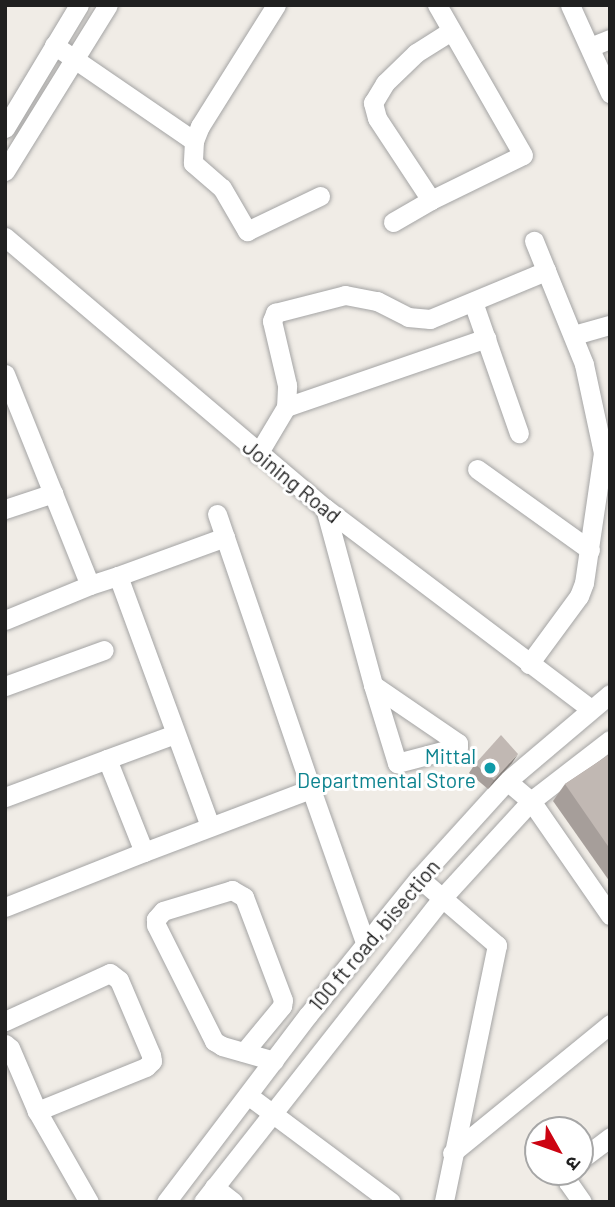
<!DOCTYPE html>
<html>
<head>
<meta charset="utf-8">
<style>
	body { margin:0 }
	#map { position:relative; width:615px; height:1207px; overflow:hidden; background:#f0ece6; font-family:Barlow,"Noto Sans Devanagari",sans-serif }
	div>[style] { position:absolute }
	.roads { filter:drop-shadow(0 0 2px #a4a4a4) drop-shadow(0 0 2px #a4a4a4) }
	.minor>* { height:19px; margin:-9.5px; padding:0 9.5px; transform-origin:9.5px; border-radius:9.5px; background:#fff }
	.wall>* { inset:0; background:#a69e9a }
	.shaded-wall>* { inset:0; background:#87817d }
	.building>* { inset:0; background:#c1b8b3 }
	.dots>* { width:19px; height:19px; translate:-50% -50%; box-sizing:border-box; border:4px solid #fff; border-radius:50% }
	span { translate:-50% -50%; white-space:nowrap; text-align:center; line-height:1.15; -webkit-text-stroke:6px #fff; paint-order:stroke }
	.street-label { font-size:21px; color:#202020 }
	.culture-label { font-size:21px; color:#0d838f }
	.right { translate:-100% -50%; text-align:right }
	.frame { position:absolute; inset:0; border:7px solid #202020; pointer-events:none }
	.north { position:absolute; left:524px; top:1116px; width:70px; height:70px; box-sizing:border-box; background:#fff; border:2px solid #a6a6a6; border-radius:50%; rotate:130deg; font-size:19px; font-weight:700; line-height:28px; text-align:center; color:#202020 }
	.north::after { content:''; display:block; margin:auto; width:24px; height:32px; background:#cc0412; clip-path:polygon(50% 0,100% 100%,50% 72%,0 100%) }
</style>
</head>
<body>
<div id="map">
	<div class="roads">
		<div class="minor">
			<i style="left:276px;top:5px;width:143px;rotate:122.1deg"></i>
			<i style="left:200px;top:126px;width:16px;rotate:112deg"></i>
			<i style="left:194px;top:141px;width:22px;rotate:93deg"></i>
			<i style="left:193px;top:163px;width:38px;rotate:41deg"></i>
			<i style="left:222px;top:188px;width:50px;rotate:59.8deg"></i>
			<i style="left:247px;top:231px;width:81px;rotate:-25.6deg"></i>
			<i style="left:570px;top:5px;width:97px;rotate:65.6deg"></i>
			<i style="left:54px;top:45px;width:170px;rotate:34.4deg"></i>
			<i style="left:590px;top:47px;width:22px;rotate:-22deg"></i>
			<i style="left:5px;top:128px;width:144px;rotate:-59deg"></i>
			<i style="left:5px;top:171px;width:195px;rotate:-58.2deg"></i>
			<i style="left:431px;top:200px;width:98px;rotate:-123.4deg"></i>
			<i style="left:377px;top:118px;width:16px;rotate:-105deg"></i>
			<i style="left:373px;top:103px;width:23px;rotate:-59deg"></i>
			<i style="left:385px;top:83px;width:43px;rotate:-44.1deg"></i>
			<i style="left:416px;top:53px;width:41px;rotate:-32.2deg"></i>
			<i style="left:393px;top:222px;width:44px;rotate:-30.1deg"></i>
			<i style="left:431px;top:200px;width:102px;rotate:-26.1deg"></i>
			<i style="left:523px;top:155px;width:173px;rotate:-119.8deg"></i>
			<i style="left:5px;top:237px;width:419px;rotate:40.3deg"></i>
			<i style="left:325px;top:508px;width:333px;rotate:37.1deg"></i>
			<i style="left:473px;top:302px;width:139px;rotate:70.7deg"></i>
			<i style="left:574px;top:335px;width:37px;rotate:-16deg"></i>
			<i style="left:5px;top:374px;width:227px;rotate:68.1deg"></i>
			<i style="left:90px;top:585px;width:29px;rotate:-18deg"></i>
			<i style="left:118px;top:576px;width:266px;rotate:69.8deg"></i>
			<i style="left:286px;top:407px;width:212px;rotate:-19deg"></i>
			<i style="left:258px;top:454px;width:55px;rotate:-59.2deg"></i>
			<i style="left:286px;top:407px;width:22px;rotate:-87deg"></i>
			<i style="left:287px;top:385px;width:66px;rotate:-103.2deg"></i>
			<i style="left:272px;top:321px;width:9px;rotate:-69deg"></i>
			<i style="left:275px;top:313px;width:72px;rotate:-14.4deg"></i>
			<i style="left:345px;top:295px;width:33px;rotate:11deg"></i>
			<i style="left:377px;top:301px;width:35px;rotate:27deg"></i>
			<i style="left:408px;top:317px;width:22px;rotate:5deg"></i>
			<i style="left:430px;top:319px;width:126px;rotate:-22.5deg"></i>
			<i style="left:477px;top:469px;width:139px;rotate:35.6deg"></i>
			<i style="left:325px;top:508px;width:183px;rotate:74.8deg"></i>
			<i style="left:373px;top:685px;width:82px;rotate:72.9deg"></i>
			<i style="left:397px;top:763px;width:63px;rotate:-14.7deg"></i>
			<i style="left:458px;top:747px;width:4px;rotate:-90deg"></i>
			<i style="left:458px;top:743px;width:103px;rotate:-145.7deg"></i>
			<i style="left:5px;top:509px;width:51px;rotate:-18.4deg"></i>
			<i style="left:217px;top:514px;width:291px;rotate:71.1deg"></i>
			<i style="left:118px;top:576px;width:114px;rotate:-20deg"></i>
			<i style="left:5px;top:620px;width:92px;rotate:-22.4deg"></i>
			<i style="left:529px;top:664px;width:84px;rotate:-53.7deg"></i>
			<i style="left:579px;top:596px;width:14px;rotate:-69deg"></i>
			<i style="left:584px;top:583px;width:131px;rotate:-81.7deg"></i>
			<i style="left:603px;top:453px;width:91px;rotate:-102.1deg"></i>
			<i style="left:584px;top:364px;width:133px;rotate:-112.1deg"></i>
			<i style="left:5px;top:686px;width:105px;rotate:-20deg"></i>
			<i style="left:107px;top:759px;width:72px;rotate:-20.2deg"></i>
			<i style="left:507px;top:781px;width:31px;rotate:40deg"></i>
			<i style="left:531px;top:801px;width:139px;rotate:55.3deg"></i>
			<i style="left:5px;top:797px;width:109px;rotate:-20.4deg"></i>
			<i style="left:107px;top:759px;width:100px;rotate:68.3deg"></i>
			<i style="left:144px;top:852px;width:178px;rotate:-20.7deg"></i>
			<i style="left:311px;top:789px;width:162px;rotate:70.6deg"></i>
			<i style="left:419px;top:878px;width:103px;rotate:40.7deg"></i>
			<i style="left:497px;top:945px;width:262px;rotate:101.7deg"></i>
			<i style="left:5px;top:907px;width:149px;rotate:-21.6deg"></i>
			<i style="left:5px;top:1021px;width:115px;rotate:-24.6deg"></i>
			<i style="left:110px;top:973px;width:11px;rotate:38deg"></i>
			<i style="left:119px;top:980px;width:82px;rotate:66.9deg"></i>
			<i style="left:151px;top:1055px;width:6px;rotate:81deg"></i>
			<i style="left:152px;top:1061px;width:8px;rotate:135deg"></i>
			<i style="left:146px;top:1067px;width:118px;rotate:158deg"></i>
			<i style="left:5px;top:1044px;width:6px;rotate:39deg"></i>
			<i style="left:10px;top:1048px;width:69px;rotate:66.8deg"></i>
			<i style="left:37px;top:1111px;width:105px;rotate:60.3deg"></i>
			<i style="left:244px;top:1052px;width:60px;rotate:-50.4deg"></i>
			<i style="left:282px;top:1006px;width:6px;rotate:-81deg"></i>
			<i style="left:283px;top:1000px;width:110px;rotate:-110.7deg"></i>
			<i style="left:244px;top:897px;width:14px;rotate:-150deg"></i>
			<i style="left:232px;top:890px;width:72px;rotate:163.1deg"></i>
			<i style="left:163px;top:911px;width:11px;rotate:131deg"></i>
			<i style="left:156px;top:919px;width:6px;rotate:90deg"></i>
			<i style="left:156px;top:925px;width:130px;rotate:63.4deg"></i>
			<i style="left:214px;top:1041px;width:9px;rotate:32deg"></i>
			<i style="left:222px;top:1046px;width:54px;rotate:16.1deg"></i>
			<i style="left:249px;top:1096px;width:177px;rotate:36.7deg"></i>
			<i style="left:452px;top:1153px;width:204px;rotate:-39.2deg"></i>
			<i style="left:580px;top:1160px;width:38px;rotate:-37deg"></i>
			<i style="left:566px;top:1172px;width:10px;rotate:79deg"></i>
			<i style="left:568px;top:1182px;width:24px;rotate:55deg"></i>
			<i style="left:214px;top:1187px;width:24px;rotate:38deg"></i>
			<i style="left:166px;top:1202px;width:235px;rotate:-52.8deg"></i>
			<i style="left:308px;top:1015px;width:176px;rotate:-51deg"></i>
			<i style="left:419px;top:878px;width:131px;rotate:-47.8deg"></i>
			<i style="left:507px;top:781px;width:135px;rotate:-40.2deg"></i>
			<i style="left:203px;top:1202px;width:388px;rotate:-51.8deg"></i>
			<i style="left:443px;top:897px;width:130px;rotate:-47.5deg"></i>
			<i style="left:531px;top:801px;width:100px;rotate:-37.7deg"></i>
		</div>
	</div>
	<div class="wall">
		<i style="clip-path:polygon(610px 754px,610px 882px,553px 801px,565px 784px)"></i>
		<i style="clip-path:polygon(512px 763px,488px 789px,469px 773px,475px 764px)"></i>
	</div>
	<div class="shaded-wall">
		<i style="clip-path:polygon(518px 754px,512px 763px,488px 789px,494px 780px)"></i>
	</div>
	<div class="building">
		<i style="clip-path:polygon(501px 735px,518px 754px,494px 780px,475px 764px)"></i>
		<i style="clip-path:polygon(610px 754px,610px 849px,565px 784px)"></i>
	</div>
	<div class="dots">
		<i style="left:490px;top:768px;background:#0f9aa8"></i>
	</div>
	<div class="street-label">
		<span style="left:292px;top:481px;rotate:39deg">Joining Road</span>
		<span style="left:374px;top:935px;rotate:-50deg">100 ft road, bisection</span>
	</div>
	<div class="culture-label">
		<span class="right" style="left:476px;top:768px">Mittal<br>Departmental Store</span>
	</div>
	<div class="frame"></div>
	<div class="north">उ</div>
</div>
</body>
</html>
